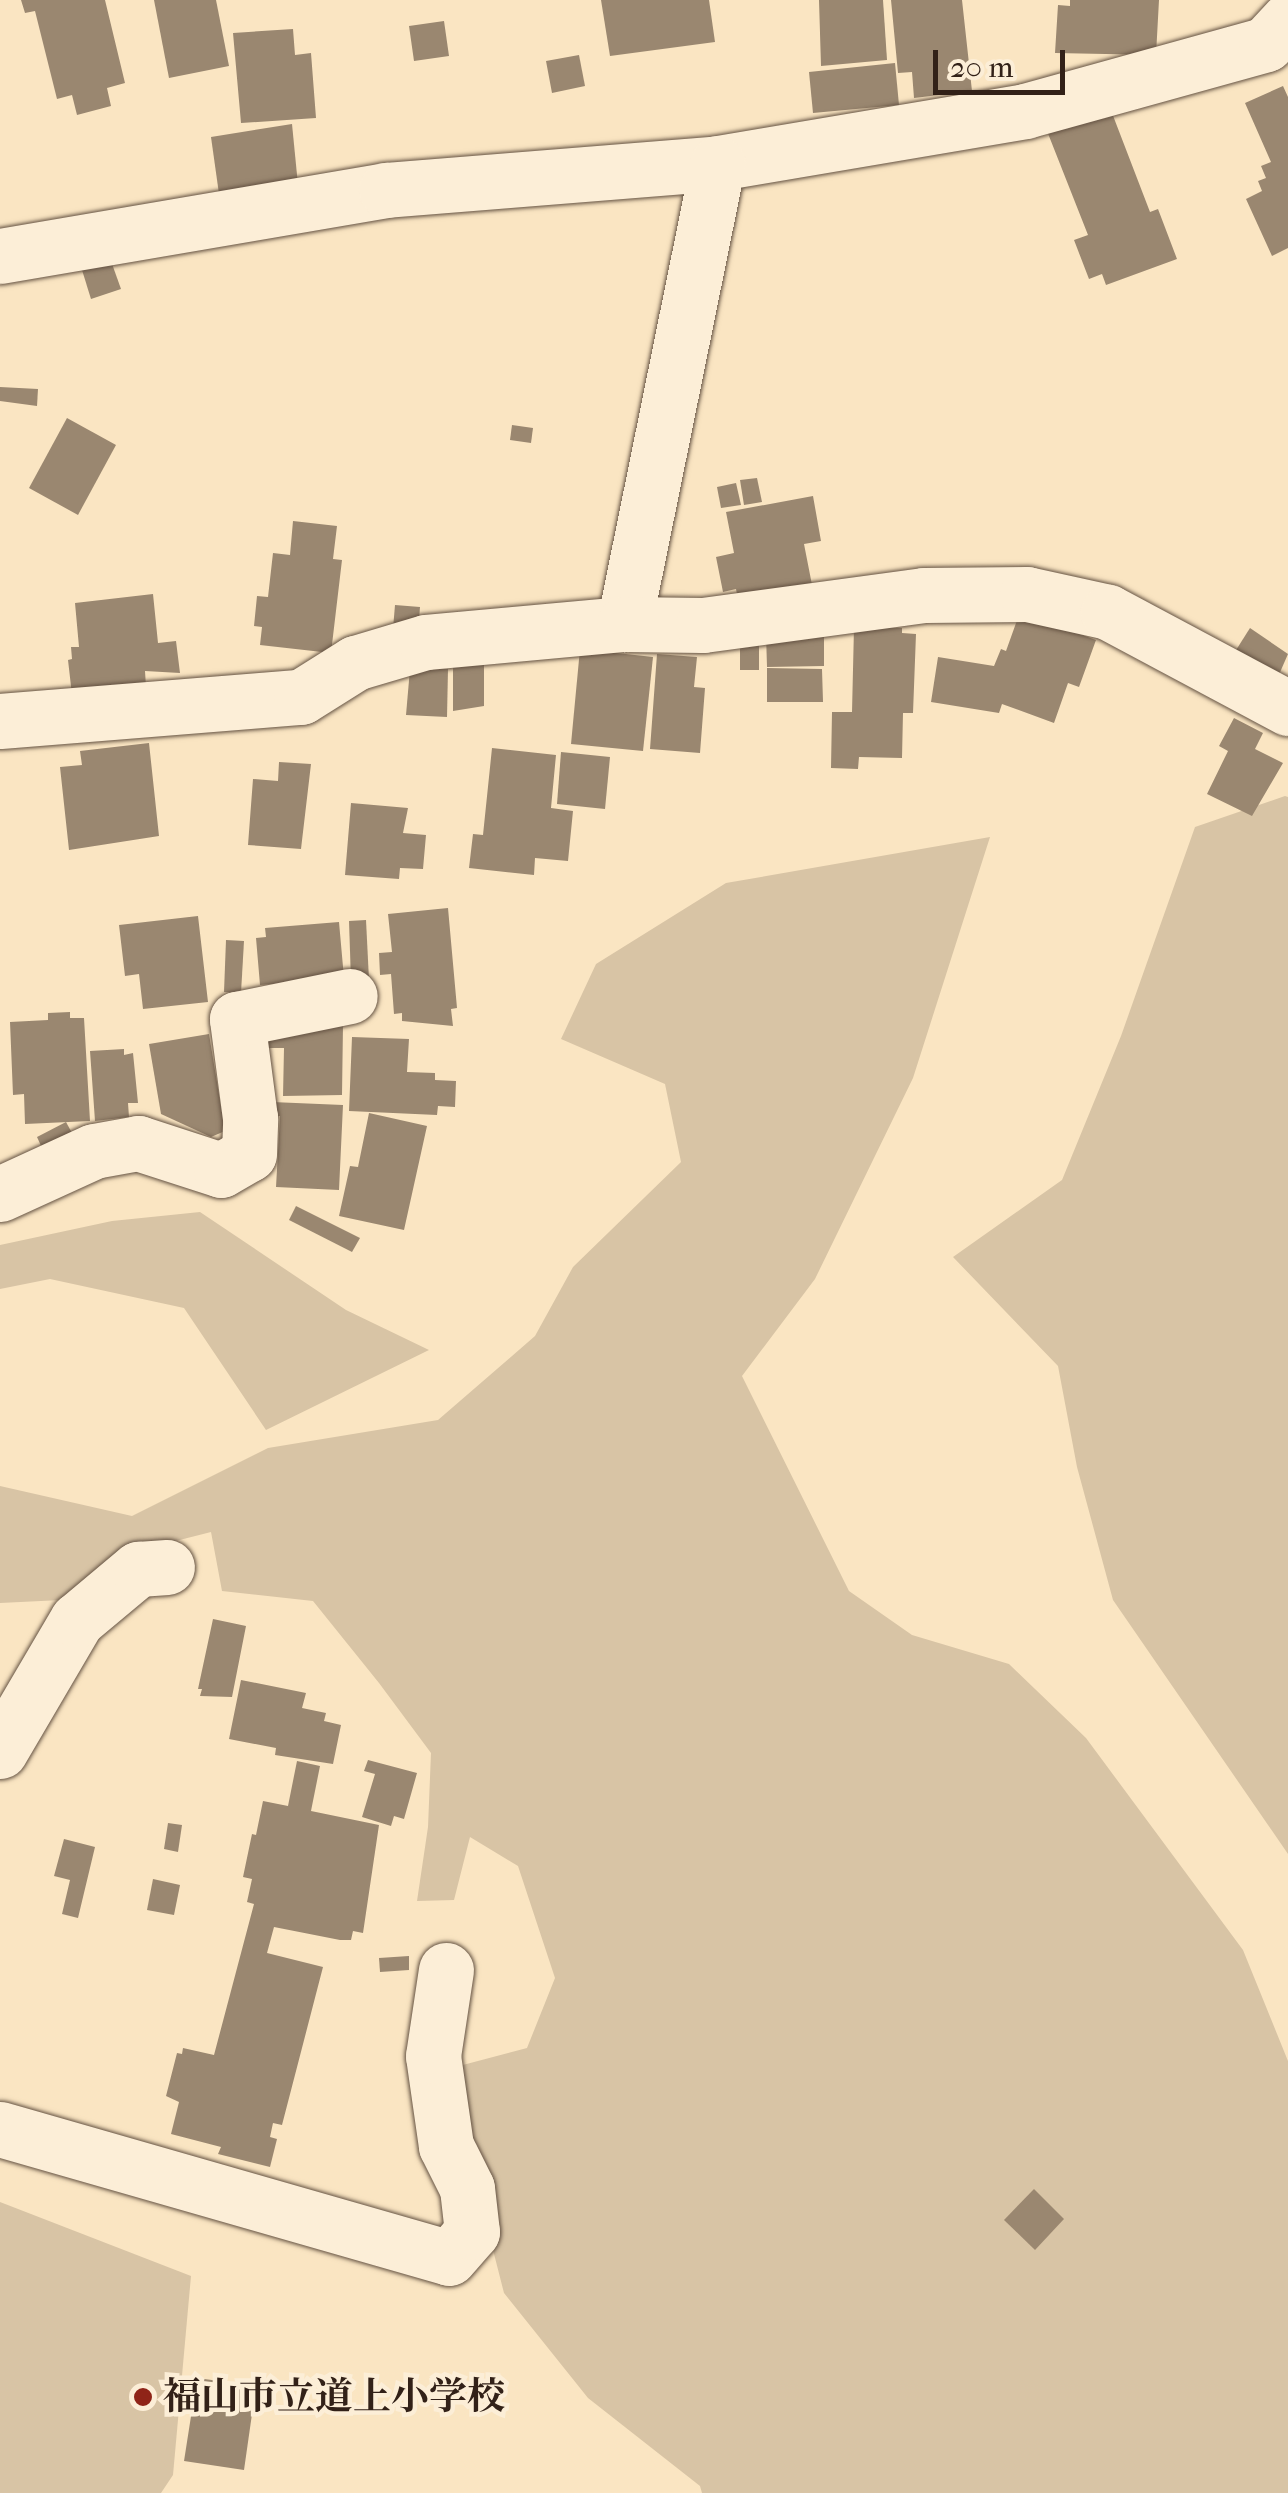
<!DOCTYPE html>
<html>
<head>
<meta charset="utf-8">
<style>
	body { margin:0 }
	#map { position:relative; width:1288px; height:2493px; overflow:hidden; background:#fae5c2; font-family:"IM FELL French Canon","Noto Serif JP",serif }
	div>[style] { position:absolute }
	.green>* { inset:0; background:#d8c4a5 }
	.building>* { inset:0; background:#9a8770 }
	.roads { filter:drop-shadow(0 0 2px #645242) drop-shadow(0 0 2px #645242) }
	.minor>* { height:55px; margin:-27.5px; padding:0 27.5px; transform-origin:27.5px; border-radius:27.5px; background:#fceed7 }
	.dots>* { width:28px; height:28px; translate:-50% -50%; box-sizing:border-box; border:5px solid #fceed7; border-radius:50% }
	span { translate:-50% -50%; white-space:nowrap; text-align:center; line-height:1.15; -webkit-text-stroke:9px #fceed7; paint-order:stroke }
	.poi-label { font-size:38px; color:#322118; font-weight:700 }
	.left { translate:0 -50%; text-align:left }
	.scale { position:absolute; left:933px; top:50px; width:132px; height:45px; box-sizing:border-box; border:5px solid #322118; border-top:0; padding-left:12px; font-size:30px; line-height:35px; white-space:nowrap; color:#322118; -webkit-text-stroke:8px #fceed7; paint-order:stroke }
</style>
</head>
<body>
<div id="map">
	<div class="green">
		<i style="clip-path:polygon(1285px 796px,1288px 797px,1288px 1854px,1113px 1600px,1077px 1467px,1058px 1366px,953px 1257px,1062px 1180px,1121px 1036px,1195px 827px)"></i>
		<i style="clip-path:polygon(990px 837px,913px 1078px,815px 1279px,742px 1376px,849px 1591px,912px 1635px,1009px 1664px,1086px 1738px,1243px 1950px,1288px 2061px,1288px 2493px,702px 2493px,700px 2486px,588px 2398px,504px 2293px,469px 2156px,459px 2066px,527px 2048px,555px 1978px,518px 1866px,470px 1837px,454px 1900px,417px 1901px,428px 1827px,431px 1753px,379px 1683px,313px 1601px,222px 1591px,211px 1532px,152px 1547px,82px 1599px,0 1603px,0 1486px,132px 1516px,268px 1448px,438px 1420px,535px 1336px,573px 1267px,681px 1162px,665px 1084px,561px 1039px,596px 964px,726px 883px)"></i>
		<i style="clip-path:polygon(200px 1212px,346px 1310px,429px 1350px,266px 1430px,184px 1308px,50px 1279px,0 1289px,0 1245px,112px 1221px)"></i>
		<i style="clip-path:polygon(0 2202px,191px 2276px,173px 2475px,161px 2493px,0 2493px)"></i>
	</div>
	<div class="building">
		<i style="clip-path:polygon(21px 0,105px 0,125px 83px,107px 88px,111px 106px,77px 115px,72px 95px,57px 99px,35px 11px,25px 13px)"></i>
		<i style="clip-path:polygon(154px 0,216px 0,229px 66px,169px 78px)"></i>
		<i style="clip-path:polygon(601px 0,709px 0,715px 42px,610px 56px)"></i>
		<i style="clip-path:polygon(819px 0,883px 0,887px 60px,821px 66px)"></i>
		<i style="clip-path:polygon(891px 0,962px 0,972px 91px,914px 98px,912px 72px,898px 73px)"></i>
		<i style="clip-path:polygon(1070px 0,1159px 0,1156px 55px,1055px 53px,1058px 5px,1070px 6px)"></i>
		<i style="clip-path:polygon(444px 21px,449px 56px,414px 61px,409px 26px)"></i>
		<i style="clip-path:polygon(293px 29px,295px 55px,311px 53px,316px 118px,241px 123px,233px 33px)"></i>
		<i style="clip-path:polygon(579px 55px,585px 86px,552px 93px,546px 61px)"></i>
		<i style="clip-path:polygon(895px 63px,899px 105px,813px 113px,809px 72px)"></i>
		<i style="clip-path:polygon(1283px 86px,1288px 97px,1288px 248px,1272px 256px,1246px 199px,1262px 191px,1258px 181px,1266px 178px,1261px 166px,1271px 162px,1245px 103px)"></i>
		<i style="clip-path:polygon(1112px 113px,1150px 212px,1158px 209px,1177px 259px,1106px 285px,1102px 274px,1089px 279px,1074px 240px,1088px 235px,1047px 131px)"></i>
		<i style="clip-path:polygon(292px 124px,298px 185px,219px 194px,211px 137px)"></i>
		<i style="clip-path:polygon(111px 261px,121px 289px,91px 299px,82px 270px)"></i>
		<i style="clip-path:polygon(0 387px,38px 389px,37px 406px,0 401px)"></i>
		<i style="clip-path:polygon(67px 418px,116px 445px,78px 515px,29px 488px)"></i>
		<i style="clip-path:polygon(512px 425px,533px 428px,531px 443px,510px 440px)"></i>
		<i style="clip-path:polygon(757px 478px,762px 502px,744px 505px,740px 480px)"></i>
		<i style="clip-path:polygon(736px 483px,741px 505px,721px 508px,717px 487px)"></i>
		<i style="clip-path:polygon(813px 496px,821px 541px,804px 544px,813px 590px,739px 604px,736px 589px,723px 592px,716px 557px,734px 553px,726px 512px)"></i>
		<i style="clip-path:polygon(293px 521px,337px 526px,333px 559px,342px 560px,331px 653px,260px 645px,262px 627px,254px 626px,257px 596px,268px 597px,273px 553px,290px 555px)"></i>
		<i style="clip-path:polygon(153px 594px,158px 643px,176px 641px,180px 673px,145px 671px,146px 687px,72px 695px,68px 660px,72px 659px,71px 647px,79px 647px,75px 603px)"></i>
		<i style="clip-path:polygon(395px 605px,420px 607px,418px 632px,393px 629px)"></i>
		<i style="clip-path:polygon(1020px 612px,1096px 640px,1079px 687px,1068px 683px,1054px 723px,1002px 704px,999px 713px,931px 702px,938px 657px,994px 666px,1001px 649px,1006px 651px)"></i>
		<i style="clip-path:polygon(854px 627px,902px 628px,902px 633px,916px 634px,913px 713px,903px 713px,902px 758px,859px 757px,858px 769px,831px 768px,832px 712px,852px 712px)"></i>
		<i style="clip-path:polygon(1250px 628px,1288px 654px,1274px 686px,1231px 658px)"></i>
		<i style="clip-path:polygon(824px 633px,824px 666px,767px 667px,766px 634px)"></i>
		<i style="clip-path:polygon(740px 641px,759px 641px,759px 670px,740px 670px)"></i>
		<i style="clip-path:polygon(580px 649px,653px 657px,643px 751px,571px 744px)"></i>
		<i style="clip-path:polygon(657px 654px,697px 657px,694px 687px,705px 688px,700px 753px,650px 749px)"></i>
		<i style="clip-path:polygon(453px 664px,484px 664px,484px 706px,453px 711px)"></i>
		<i style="clip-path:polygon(767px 668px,822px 669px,823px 702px,767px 702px)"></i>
		<i style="clip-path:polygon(410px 669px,448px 669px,447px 717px,406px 715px)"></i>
		<i style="clip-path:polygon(1234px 718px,1263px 733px,1255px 749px,1283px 763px,1252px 816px,1207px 794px,1228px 751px,1219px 746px)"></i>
		<i style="clip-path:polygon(149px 743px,159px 836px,69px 850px,60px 767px,82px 765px,80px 751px)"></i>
		<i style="clip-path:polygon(492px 748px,556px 755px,551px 808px,573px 811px,568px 861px,535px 858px,534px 875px,469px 868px,473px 834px,483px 835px)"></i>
		<i style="clip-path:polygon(561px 752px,610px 757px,605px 809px,557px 804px)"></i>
		<i style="clip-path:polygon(279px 762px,311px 764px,301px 849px,248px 845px,253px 779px,278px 781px)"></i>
		<i style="clip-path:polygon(351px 803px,408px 808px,403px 833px,426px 835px,423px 869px,400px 868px,399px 879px,345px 875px)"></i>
		<i style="clip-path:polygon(448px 908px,457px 1008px,451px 1009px,453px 1026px,402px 1021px,402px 1013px,394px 1014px,391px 974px,380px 975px,379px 953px,392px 952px,388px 914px)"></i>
		<i style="clip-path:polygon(198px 916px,208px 1002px,143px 1009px,139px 974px,125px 976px,119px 925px)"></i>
		<i style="clip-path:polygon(366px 920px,369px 980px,351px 981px,349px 921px)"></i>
		<i style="clip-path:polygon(339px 922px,344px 978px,260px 985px,256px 938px,266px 937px,265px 928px)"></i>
		<i style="clip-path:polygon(226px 940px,244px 941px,241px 993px,224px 992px)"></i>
		<i style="clip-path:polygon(70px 1012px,70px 1018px,84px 1018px,90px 1121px,25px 1124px,24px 1094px,13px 1095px,10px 1022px,48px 1020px,48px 1013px)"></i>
		<i style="clip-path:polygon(343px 1025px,342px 1095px,283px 1096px,284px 1048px,263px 1048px,263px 1029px)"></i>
		<i style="clip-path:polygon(209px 1034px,225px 1131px,211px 1137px,161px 1114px,149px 1044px)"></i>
		<i style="clip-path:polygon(352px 1037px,409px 1039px,407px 1072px,435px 1073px,435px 1080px,456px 1081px,455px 1107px,438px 1106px,437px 1115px,349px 1111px)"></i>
		<i style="clip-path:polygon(124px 1049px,124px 1055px,133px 1053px,138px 1103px,128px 1103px,129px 1117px,95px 1121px,90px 1051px)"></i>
		<i style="clip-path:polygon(272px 1102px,343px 1105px,339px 1190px,276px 1187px,280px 1116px,271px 1116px)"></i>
		<i style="clip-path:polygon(369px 1113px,427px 1126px,404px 1230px,339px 1216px,350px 1166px,358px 1167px)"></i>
		<i style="clip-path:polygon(66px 1122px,72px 1133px,42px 1148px,37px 1137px)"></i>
		<i style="clip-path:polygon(296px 1206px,360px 1238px,352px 1252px,289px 1220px)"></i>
		<i style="clip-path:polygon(213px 1619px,246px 1626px,232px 1697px,200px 1696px,202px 1689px,198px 1689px)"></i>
		<i style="clip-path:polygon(241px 1680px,306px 1693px,302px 1708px,326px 1713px,324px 1721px,341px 1725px,333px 1764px,275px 1755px,276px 1748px,229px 1739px)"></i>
		<i style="clip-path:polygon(368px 1760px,417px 1773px,404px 1819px,394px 1816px,391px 1826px,362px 1817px,375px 1774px,364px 1771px)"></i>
		<i style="clip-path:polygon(297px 1761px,320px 1766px,311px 1811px,379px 1825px,363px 1933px,353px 1931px,351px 1940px,340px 1940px,274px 1927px,267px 1953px,323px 1967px,282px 2125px,273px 2123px,270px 2137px,277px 2139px,270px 2167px,218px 2154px,221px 2147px,171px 2134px,179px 2102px,166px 2096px,177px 2053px,182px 2054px,183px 2048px,214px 2055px,254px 1904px,247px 1902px,252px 1879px,243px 1877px,252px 1834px,256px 1835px,263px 1801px,288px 1806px)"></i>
		<i style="clip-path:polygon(168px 1823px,182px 1825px,178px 1852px,164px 1849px)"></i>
		<i style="clip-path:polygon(64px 1839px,95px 1847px,78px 1918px,62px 1914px,70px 1880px,54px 1876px)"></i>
		<i style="clip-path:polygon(153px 1879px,180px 1885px,174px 1915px,147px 1910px)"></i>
		<i style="clip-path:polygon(409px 1956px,409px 1970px,380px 1972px,379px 1958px)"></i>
		<i style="clip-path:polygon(1034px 2189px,1064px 2219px,1035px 2250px,1004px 2220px)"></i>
		<i style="clip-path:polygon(197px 2378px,256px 2386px,244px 2470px,184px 2461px)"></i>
	</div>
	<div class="roads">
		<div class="minor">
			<i style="left:0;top:256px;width:392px;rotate:-9.7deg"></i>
			<i style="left:386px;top:190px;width:333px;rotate:-4.6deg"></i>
			<i style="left:718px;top:163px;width:311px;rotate:-9.6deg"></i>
			<i style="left:1025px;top:111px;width:250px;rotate:-15.5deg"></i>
			<i style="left:1266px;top:44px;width:33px;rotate:-47deg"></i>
			<i style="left:624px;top:624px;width:470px;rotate:-78.5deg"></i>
			<i style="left:0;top:721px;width:302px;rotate:-4.6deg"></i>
			<i style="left:301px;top:697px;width:64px;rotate:-32.2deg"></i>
			<i style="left:355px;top:663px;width:74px;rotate:-16.5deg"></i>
			<i style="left:426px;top:642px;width:199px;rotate:-5.2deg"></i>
			<i style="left:624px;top:624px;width:79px;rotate:0.7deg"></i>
			<i style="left:703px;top:625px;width:223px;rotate:-7.7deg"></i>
			<i style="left:924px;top:595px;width:103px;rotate:-0.6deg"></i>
			<i style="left:1027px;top:594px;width:83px;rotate:12.5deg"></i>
			<i style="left:1108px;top:612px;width:204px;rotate:28.1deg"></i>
			<i style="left:0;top:1194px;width:103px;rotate:-24.6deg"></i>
			<i style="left:94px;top:1151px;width:45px;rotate:-10.3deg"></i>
			<i style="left:138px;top:1143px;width:87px;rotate:18deg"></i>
			<i style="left:221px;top:1170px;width:32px;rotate:-30deg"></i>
			<i style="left:249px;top:1154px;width:36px;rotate:-88deg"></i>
			<i style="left:250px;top:1118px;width:100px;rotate:-97.5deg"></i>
			<i style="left:237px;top:1019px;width:115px;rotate:-11.5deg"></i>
			<i style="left:0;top:1751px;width:152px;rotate:-59.6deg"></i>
			<i style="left:77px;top:1620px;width:80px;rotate:-39.9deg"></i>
			<i style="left:138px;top:1569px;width:29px;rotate:-4deg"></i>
			<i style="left:0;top:2129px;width:467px;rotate:16deg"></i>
			<i style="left:449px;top:2258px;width:35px;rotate:-49deg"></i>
			<i style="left:472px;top:2232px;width:44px;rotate:-96.5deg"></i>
			<i style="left:467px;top:2188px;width:47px;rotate:-116.6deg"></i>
			<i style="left:446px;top:2146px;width:91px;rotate:-98.2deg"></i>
			<i style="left:433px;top:2056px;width:87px;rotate:-81.4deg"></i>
		</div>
	</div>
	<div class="dots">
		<i style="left:143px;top:2397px;background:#8f2418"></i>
	</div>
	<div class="poi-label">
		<span class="left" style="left:163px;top:2397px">福山市立道上小学校</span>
	</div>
	<div class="scale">20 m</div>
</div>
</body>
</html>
